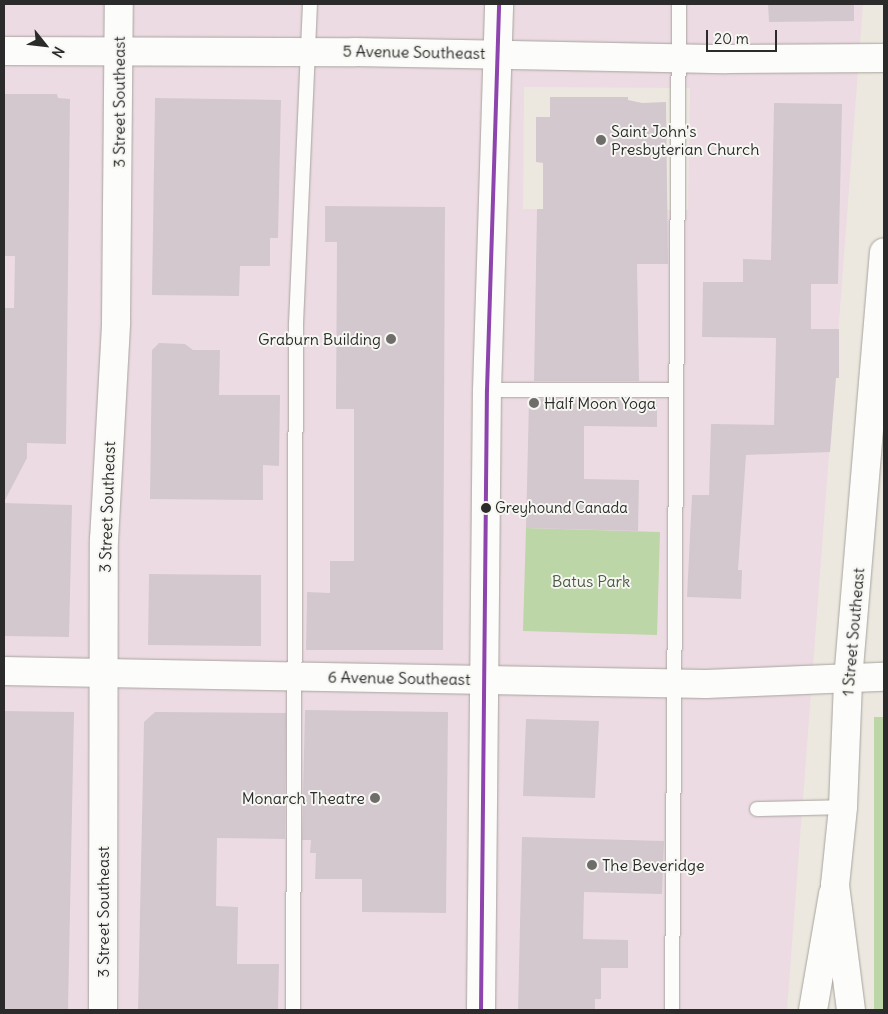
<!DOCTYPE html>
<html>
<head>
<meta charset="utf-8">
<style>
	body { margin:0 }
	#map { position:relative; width:888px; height:1014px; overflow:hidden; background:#ece8df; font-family:Delius,sans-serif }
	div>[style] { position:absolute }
	.built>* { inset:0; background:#eddbe3 }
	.green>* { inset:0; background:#bdd6a7 }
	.building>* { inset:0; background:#d3c8ce }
	.roads { filter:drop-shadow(0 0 1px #a7a49f) drop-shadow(0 0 1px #a7a49f) }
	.service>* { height:14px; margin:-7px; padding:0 7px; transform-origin:7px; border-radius:7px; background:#fcfcfa }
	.minor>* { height:28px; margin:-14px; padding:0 14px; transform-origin:14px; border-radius:14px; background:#fcfcfa }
	.tertiary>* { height:28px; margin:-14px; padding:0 14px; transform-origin:14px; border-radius:14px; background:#fcfcfa }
	.secondary>* { height:28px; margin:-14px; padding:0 14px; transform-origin:14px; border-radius:14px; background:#fcfcfa }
	.primary>* { height:28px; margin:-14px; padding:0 14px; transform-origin:14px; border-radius:14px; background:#fcfcfa }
	.bus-1>* { height:4px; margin:-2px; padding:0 2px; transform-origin:2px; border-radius:2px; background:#8e44ad }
	.dots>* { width:14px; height:14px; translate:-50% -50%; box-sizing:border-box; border:2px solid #f6f6f2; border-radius:50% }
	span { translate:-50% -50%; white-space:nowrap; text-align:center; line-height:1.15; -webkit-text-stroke:4px #f6f6f2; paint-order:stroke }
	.bus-label { font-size:15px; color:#2b2b2b }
	.left { translate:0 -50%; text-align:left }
	.street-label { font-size:16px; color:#2b2b2b }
	.poi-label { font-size:16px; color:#2b2b2b }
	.right { translate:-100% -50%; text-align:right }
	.park-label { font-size:16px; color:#4b5a42 }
	.frame { position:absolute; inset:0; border:5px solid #2b2b2b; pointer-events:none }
	.north { position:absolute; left:20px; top:20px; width:50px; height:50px; -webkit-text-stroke:4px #f6f6f2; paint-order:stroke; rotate:119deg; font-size:14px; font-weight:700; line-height:20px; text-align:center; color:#2b2b2b }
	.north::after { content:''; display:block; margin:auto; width:18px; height:22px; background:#2b2b2b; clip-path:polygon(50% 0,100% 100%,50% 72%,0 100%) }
	.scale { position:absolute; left:706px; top:30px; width:71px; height:22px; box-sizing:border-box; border:2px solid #2b2b2b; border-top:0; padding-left:6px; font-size:15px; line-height:18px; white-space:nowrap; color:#2b2b2b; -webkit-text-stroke:4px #f6f6f2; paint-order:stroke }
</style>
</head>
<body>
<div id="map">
	<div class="built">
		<i style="clip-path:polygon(evenodd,4px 4px,863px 4px,787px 1010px,4px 1010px,4px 4px,524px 87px,690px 88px,688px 210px,523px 209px,524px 87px)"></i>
	</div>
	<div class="green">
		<i style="clip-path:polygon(526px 528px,660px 532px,657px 635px,523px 631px)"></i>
		<i style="clip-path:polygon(874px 717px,884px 717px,884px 1010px,874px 1010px)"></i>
	</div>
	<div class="building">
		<i style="clip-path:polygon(768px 4px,854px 4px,854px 21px,769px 22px)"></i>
		<i style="clip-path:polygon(4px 94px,57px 94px,58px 98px,70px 99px,66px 444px,27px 443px,27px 458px,4px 502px,4px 308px,14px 308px,15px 256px,4px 256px)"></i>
		<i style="clip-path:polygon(550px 97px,628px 97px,628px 100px,642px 103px,666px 102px,668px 264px,637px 264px,639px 381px,534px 381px,537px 209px,543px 209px,543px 163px,536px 162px,536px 117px,550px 117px)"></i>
		<i style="clip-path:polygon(155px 98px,281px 100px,278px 238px,270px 238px,270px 266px,240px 266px,239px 296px,152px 295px)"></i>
		<i style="clip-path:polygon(774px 103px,842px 104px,838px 284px,811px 284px,811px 329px,839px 329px,839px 378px,836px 378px,830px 452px,746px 455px,738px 570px,742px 570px,741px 599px,687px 597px,692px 495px,709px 495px,711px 424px,774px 425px,776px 338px,702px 337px,703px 282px,743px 282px,743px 259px,771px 260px)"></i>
		<i style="clip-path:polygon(325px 206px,445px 207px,443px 650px,306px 650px,307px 592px,330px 593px,330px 561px,354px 561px,354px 409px,336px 409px,337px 242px,325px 242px)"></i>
		<i style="clip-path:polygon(159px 343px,185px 344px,193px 350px,220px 350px,219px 395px,280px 395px,279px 466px,263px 465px,263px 500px,150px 499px,152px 350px)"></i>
		<i style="clip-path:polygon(529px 399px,657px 400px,657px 427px,584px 426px,584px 479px,639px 480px,638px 531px,526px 528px)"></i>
		<i style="clip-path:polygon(4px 503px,72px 505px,69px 637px,4px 636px)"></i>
		<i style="clip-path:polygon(149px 574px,261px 575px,261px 646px,148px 645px)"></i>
		<i style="clip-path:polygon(305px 710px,448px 712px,446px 913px,362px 912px,362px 879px,315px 879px,316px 853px,310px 853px,311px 840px,302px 840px)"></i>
		<i style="clip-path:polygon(4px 711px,74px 712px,68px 1010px,4px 1010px)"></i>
		<i style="clip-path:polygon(155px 712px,286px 713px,285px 839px,217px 838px,216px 906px,238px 907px,237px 964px,279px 964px,278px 1010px,138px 1010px,144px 722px)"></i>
		<i style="clip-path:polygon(526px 719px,599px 721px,595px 798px,523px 796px)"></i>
		<i style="clip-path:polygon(522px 837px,664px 841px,662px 894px,584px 892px,583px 939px,628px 940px,628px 968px,601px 968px,601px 999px,595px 999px,595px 1010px,518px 1010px)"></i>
	</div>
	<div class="roads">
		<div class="service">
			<i style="left:487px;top:390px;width:189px"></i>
			<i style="left:757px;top:809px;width:86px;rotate:-1.3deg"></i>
			<i style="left:293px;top:1010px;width:686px;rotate:-89.75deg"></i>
			<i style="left:296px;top:324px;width:320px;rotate:-87.5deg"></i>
			<i style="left:672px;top:1010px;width:1006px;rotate:-89.6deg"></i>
		</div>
		<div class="minor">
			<i style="left:4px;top:51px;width:350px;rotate:0.2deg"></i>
			<i style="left:354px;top:52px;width:372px;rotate:1.1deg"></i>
			<i style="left:726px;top:59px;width:158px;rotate:-0.4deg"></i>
			<i style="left:4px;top:671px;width:100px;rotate:1.1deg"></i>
		</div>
		<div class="tertiary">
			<i style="left:104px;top:673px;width:602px;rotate:1.05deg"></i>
			<i style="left:706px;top:684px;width:178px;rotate:-2.3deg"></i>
			<i style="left:103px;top:1010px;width:470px;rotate:-89.9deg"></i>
			<i style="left:104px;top:540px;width:218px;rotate:-86.8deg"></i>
			<i style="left:116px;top:322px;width:318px;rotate:-89.5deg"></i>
			<i style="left:481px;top:1010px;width:620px;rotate:-89.45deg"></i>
			<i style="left:487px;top:390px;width:386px;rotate:-88.2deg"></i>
		</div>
		<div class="secondary">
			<i style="left:813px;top:1010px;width:118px;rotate:-80.2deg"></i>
		</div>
		<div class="primary">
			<i style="left:851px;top:1010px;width:126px;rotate:-97.3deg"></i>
			<i style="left:835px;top:885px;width:78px;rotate:-84.1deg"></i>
			<i style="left:843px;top:807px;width:127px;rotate:-87.7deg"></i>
			<i style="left:848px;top:680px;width:429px;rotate:-85.2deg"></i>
		</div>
	</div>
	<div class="bus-1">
		<i style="left:481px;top:1010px;width:620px;rotate:-89.45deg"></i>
		<i style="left:487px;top:390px;width:386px;rotate:-88.2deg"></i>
	</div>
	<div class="dots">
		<i style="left:601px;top:140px;background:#6f6d6a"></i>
		<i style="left:391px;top:339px;background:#6f6d6a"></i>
		<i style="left:534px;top:403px;background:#6f6d6a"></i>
		<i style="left:486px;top:508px;background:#2b2b2b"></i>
		<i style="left:375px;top:798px;background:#6f6d6a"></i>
		<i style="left:592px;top:865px;background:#6f6d6a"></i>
	</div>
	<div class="bus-label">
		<span class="left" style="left:495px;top:508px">Greyhound Canada</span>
	</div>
	<div class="street-label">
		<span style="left:414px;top:52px;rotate:1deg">5 Avenue Southeast</span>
		<span style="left:119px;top:102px;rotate:-90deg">3 Street Southeast</span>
		<span style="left:107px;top:507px;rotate:-88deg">3 Street Southeast</span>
		<span style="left:853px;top:632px;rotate:-85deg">1 Street Southeast</span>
		<span style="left:399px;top:678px;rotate:1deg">6 Avenue Southeast</span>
		<span style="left:103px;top:912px;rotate:-90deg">3 Street Southeast</span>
	</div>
	<div class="poi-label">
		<span class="left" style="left:611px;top:140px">Saint John's<br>Presbyterian Church</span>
		<span class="right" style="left:381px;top:339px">Graburn Building</span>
		<span class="left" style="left:544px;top:403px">Half Moon Yoga</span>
		<span class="right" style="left:365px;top:798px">Monarch Theatre</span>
		<span class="left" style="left:602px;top:865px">The Beveridge</span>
	</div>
	<div class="park-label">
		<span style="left:591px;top:581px">Batus Park</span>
	</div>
	<div class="frame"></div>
	<div class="north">N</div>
	<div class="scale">20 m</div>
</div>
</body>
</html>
